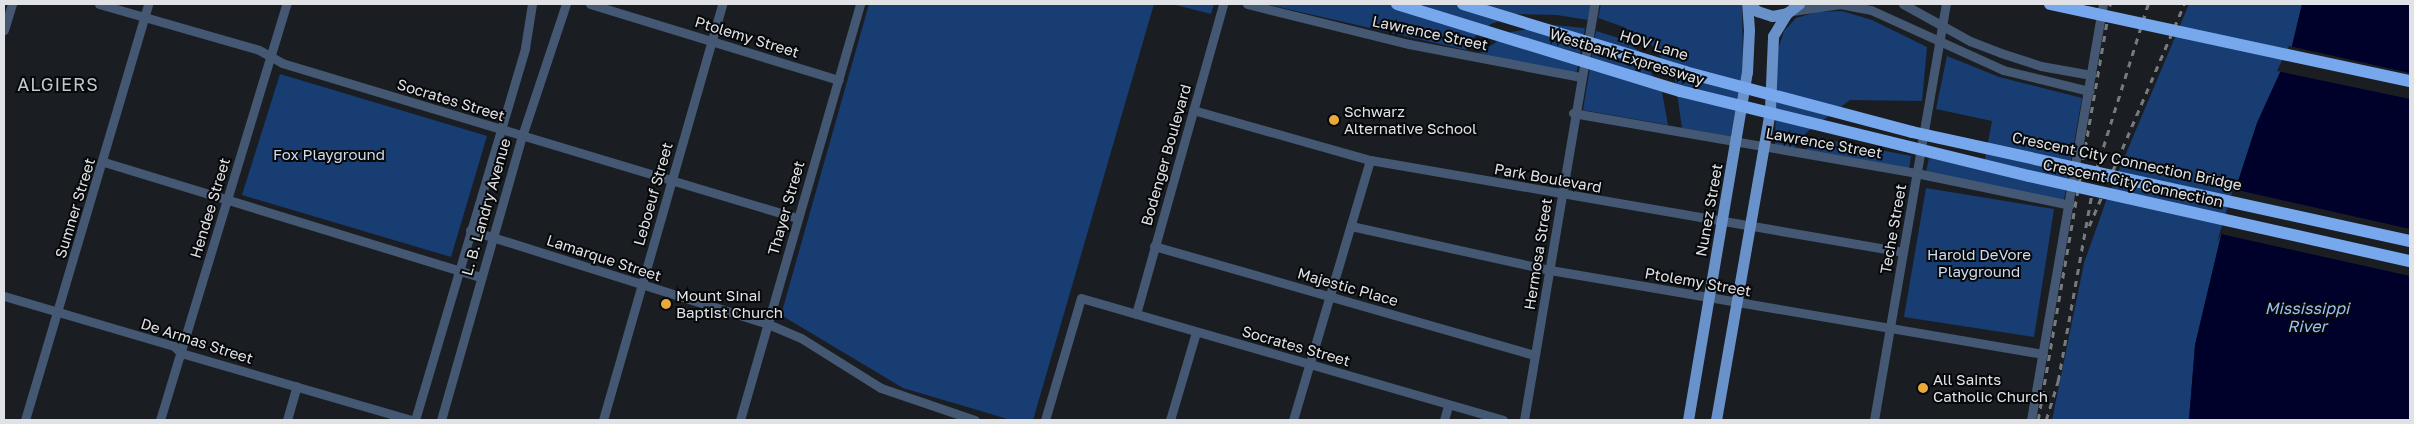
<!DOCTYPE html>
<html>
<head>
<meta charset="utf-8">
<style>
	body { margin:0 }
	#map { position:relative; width:2414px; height:424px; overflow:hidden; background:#1a1e23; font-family:"Golos Text",sans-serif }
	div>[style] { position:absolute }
	.green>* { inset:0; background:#173d72 }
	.water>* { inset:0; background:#00012a }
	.pier>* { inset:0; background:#1a1e23 }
	.minor>* { height:9px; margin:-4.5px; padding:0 4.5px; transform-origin:4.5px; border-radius:4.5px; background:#445873 }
	.major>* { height:11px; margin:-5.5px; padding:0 5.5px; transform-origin:5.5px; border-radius:5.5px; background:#6991ca }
	.rail>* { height:2.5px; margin-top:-1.25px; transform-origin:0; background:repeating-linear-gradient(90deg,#777a7f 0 6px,transparent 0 12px) }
	.highway-bridge>* { height:12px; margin:-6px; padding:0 6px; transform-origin:6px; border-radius:6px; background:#77a8ed }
	.dots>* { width:14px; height:14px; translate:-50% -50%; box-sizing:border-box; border:2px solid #06080a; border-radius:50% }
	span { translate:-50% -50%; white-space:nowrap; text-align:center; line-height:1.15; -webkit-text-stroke:4px #06080a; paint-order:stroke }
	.street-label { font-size:15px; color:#e0e2e6 }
	.poi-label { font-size:15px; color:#e0e2e6 }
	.left { translate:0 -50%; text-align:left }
	.park-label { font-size:15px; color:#d0ddef }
	.water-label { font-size:16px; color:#9ac0f5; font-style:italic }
	.quarter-label { font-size:18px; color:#c3c8d0; letter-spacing:1px }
	.frame { position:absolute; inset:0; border:5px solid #e0e2e6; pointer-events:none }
</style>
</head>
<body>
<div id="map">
	<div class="green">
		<i style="clip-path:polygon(869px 4px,1154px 4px,1033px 420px,1011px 420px,903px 388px,781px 315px)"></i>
		<i style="clip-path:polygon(1172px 4px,1214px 4px,1211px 14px)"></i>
		<i style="clip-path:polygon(1266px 4px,1591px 4px,1588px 20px,1557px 15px,1518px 14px,1491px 24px,1472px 39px,1466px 50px)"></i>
		<i style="clip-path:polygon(1601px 4px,1742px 4px,1743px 65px,1731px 137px,1682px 128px,1675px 79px,1654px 47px,1624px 27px,1598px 18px)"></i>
		<i style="clip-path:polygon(2189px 4px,2302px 4px,2292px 46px,2257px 123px,2222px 231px,2195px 345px,2189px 420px,2052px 420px,2084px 263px,2106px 201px)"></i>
		<i style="clip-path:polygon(1842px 11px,1872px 20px,1927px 47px,1922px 101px,1850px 100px,1807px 132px,1794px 148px,1775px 145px,1777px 53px,1784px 31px,1796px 18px,1817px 12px)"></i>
		<i style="clip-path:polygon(1553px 25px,1585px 28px,1576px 76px,1480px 53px,1511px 32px)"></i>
		<i style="clip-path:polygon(1596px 31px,1622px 39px,1639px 51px,1662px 92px,1668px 125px,1583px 110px)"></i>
		<i style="clip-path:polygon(1947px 56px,1999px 77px,2082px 98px,2064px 200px,1926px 172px,1929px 158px,1983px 170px,1992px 121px,1936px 109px)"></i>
		<i style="clip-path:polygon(280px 74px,487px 136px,451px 257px,242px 195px)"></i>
		<i style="clip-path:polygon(1819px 138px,1911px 156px,1909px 169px,1805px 150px)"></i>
		<i style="clip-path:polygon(1926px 188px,2054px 209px,2034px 337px,1904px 317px)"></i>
	</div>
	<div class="water">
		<i style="clip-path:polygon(2302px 4px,2410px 4px,2410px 420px,2189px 420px,2195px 345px,2222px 231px,2257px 123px,2292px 46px)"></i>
	</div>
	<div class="pier">
		<i style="clip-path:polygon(2289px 46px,2410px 73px,2410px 99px,2277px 71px)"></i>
		<i style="clip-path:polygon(2233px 189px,2410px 229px,2410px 276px,2221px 234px,2217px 242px)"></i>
	</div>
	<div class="minor">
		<i style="left:99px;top:4px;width:166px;rotate:16deg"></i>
		<i style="left:259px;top:50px;width:26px;rotate:29deg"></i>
		<i style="left:282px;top:63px;width:538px;rotate:16.75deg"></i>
		<i style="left:590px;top:4px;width:260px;rotate:17deg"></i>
		<i style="left:1247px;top:4px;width:167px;rotate:13.9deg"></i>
		<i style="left:1409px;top:44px;width:174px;rotate:10.9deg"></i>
		<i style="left:1903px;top:4px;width:77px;rotate:28.9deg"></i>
		<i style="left:1970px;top:41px;width:33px;rotate:21deg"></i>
		<i style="left:2001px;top:53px;width:42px;rotate:18deg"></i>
		<i style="left:2041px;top:66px;width:51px;rotate:10.2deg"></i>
		<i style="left:1792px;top:11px;width:49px;rotate:-8.3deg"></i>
		<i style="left:1840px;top:4px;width:32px;rotate:11deg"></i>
		<i style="left:1871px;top:10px;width:145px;rotate:24.4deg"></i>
		<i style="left:2003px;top:70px;width:89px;rotate:13.7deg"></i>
		<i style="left:4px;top:30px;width:27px;rotate:-73deg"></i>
		<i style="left:1193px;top:110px;width:184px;rotate:15.8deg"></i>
		<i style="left:1370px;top:160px;width:541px;rotate:9.79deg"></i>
		<i style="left:1573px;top:113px;width:348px;rotate:9.9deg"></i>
		<i style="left:1916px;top:173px;width:157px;rotate:11.7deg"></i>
		<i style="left:104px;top:162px;width:393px;rotate:17deg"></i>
		<i style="left:1351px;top:226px;width:204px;rotate:12.5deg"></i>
		<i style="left:1550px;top:270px;width:500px;rotate:9.67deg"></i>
		<i style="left:470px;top:230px;width:312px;rotate:17.5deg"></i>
		<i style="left:768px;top:324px;width:36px;rotate:23deg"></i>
		<i style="left:801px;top:338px;width:94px;rotate:32deg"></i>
		<i style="left:881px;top:388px;width:99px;rotate:18.8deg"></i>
		<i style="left:1154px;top:246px;width:396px;rotate:16deg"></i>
		<i style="left:4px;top:296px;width:177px;rotate:16.4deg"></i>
		<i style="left:174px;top:346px;width:10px;rotate:45deg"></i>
		<i style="left:181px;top:353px;width:240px;rotate:16.2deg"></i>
		<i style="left:1136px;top:314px;width:322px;rotate:-74.3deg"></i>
		<i style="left:25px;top:420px;width:434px;rotate:-73.5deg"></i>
		<i style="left:160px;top:420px;width:435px;rotate:-73.1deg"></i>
		<i style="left:287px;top:420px;width:35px;rotate:-74deg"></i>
		<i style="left:415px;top:420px;width:388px;rotate:-73.5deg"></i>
		<i style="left:525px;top:48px;width:45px;rotate:-81deg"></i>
		<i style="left:441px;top:420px;width:295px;rotate:-74.1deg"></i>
		<i style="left:522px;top:136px;width:139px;rotate:-71.6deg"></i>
		<i style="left:603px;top:420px;width:433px;rotate:-74deg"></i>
		<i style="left:740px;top:420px;width:433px;rotate:-73.9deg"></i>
		<i style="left:1045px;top:420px;width:127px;rotate:-73.6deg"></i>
		<i style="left:1081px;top:298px;width:439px;rotate:16.1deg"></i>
		<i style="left:1170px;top:420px;width:92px;rotate:-73.5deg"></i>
		<i style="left:1293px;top:420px;width:271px;rotate:-73.5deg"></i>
		<i style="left:1444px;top:420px;width:15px;rotate:-74deg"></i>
		<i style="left:1524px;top:420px;width:422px;rotate:-80.4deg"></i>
		<i style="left:1874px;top:420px;width:422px;rotate:-80.2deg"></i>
		<i style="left:2031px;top:420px;width:422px;rotate:-80.2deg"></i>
	</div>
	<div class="major">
		<i style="left:1749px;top:4px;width:11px;rotate:41deg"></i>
		<i style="left:1757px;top:11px;width:16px;rotate:18deg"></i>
		<i style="left:1772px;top:16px;width:15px;rotate:-11deg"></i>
		<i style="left:1787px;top:13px;width:15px;rotate:-37deg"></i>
		<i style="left:1688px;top:420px;width:353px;rotate:-80.4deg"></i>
		<i style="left:1747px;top:72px;width:42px;rotate:-87.3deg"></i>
		<i style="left:1749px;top:30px;width:26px;rotate:-94deg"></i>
		<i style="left:1716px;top:420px;width:316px;rotate:-80.1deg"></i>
		<i style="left:1770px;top:109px;width:73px;rotate:-87.6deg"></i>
		<i style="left:1773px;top:36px;width:27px;rotate:-59deg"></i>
	</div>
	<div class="rail">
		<i style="left:2089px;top:226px;width:241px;rotate:-66.8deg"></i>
		<i style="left:2038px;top:420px;width:422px;rotate:-80.2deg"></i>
		<i style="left:2046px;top:420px;width:41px;rotate:-72.9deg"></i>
		<i style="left:2058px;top:381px;width:214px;rotate:-79.8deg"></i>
		<i style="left:2096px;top:170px;width:174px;rotate:-72.6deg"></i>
	</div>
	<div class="highway-bridge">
		<i style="left:1397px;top:4px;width:296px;rotate:17.1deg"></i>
		<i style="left:1680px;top:91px;width:359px;rotate:13.7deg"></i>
		<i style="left:2029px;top:176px;width:390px;rotate:12.6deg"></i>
		<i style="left:1463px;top:4px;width:232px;rotate:17deg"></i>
		<i style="left:1685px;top:72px;width:235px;rotate:14.8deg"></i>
		<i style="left:1912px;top:132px;width:510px;rotate:12.35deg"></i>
		<i style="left:2050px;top:4px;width:368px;rotate:12.1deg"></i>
	</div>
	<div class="dots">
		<i style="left:1334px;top:120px;background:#eaaa39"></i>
		<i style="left:666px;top:304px;background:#eaaa39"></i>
		<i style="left:1923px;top:388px;background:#eaaa39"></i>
	</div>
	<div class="street-label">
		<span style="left:1430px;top:33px;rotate:12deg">Lawrence Street</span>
		<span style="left:747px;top:37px;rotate:17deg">Ptolemy Street</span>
		<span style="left:1654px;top:45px;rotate:17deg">HOV Lane</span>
		<span style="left:1627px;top:57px;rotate:17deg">Westbank Expressway</span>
		<span style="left:451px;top:100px;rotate:17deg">Socrates Street</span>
		<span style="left:1824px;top:143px;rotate:10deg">Lawrence Street</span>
		<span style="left:1166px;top:155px;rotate:-74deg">Bodenger Boulevard</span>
		<span style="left:2127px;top:161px;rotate:12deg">Crescent City Connection Bridge</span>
		<span style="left:1548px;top:178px;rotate:10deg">Park Boulevard</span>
		<span style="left:2133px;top:183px;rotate:12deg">Crescent City Connection</span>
		<span style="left:653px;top:194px;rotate:-74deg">Leboeuf Street</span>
		<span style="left:486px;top:207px;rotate:-74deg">L. B. Landry Avenue</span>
		<span style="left:75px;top:208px;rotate:-73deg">Sumner Street</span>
		<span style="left:210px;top:208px;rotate:-73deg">Hendee Street</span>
		<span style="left:786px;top:208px;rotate:-74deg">Thayer Street</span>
		<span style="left:1709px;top:210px;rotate:-80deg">Nunez Street</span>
		<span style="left:1893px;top:229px;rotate:-80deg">Teche Street</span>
		<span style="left:1538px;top:254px;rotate:-81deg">Hermosa Street</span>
		<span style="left:604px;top:258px;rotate:18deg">Lamarque Street</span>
		<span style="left:1698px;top:282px;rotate:10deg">Ptolemy Street</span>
		<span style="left:1348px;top:287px;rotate:16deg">Majestic Place</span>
		<span style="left:197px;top:341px;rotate:18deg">De Armas Street</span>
		<span style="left:1296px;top:346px;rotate:16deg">Socrates Street</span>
	</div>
	<div class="poi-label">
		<span class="left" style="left:1344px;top:120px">Schwarz<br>Alternative School</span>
		<span class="left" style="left:676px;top:304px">Mount Sinai<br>Baptist Church</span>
		<span class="left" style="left:1933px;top:388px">All Saints<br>Catholic Church</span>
	</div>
	<div class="park-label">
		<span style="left:329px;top:155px">Fox Playground</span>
		<span style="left:1979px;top:263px">Harold DeVore<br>Playground</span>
	</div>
	<div class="water-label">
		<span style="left:2307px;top:317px">Mississippi<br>River</span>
	</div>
	<div class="quarter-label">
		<span style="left:58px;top:84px">ALGIERS</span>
	</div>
	<div class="frame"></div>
</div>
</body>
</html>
